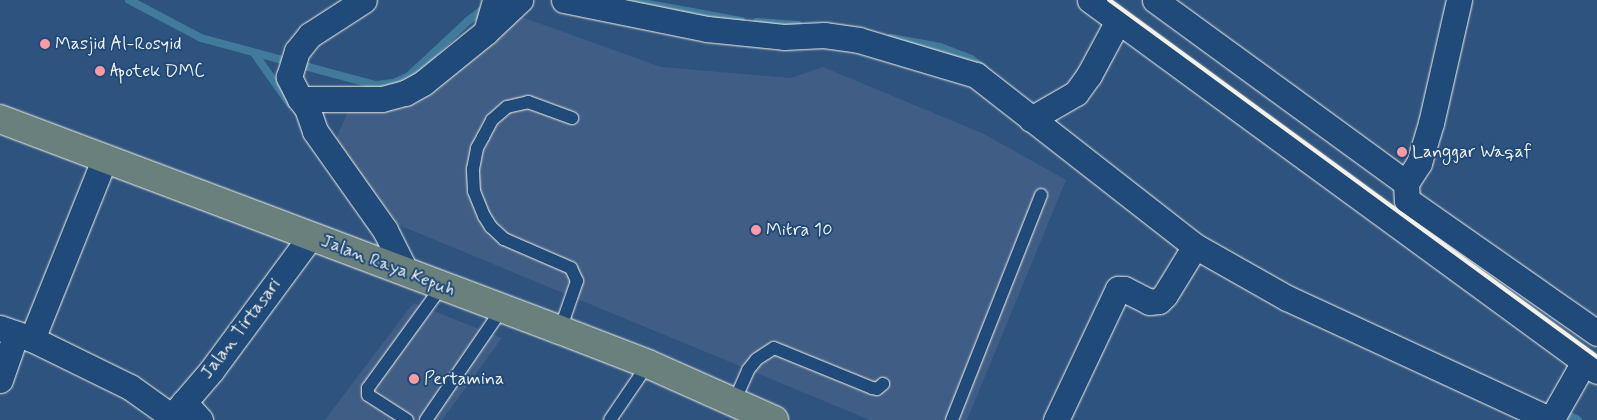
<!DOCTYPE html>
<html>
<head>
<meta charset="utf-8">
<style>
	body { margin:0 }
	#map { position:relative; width:1597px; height:420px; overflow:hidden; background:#2e537f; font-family:Mynerve,sans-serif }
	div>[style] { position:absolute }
	.built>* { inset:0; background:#405e85 }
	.stream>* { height:8px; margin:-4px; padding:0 4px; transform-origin:4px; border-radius:4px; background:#427a9c }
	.roads { filter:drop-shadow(0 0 1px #f4f1e8) drop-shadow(0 0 1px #f4f1e8) }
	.service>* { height:12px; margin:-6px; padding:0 6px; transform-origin:6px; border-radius:6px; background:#1f4a7a }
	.minor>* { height:25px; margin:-12.5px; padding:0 12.5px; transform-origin:12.5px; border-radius:12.5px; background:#1f4a7a }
	.primary>* { height:28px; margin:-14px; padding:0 14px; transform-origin:14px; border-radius:14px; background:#6a807d }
	.rail>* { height:4px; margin:-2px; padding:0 2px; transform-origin:2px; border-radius:2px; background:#f4f1e8 }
	.dots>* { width:14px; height:14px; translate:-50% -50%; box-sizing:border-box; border:2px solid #1f4a7a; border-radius:50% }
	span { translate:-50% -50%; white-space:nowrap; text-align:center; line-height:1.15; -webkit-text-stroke:4px #1f4a7a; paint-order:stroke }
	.poi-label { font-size:18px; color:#f4f1e8 }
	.left { translate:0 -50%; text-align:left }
	.street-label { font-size:18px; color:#f4f1e8 }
</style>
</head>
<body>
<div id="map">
	<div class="built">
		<i style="clip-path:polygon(516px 15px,661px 67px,791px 78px,823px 67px,984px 134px,1066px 180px,967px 420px,870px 420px,399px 225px,335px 141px,349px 109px,399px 105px)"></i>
		<i style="clip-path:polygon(413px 303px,502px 338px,442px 420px,325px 420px)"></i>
	</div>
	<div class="stream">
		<i style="left:129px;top:0;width:81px;rotate:27.8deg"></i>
		<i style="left:201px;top:38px;width:180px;rotate:15.1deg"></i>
		<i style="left:375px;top:85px;width:19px;rotate:-6deg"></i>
		<i style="left:394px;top:83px;width:17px;rotate:-25deg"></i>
		<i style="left:409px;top:76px;width:81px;rotate:-43deg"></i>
		<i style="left:468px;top:21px;width:23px;rotate:-38deg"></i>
		<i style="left:627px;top:0;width:116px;rotate:10.4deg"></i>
		<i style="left:757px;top:22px;width:41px;rotate:4.2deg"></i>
		<i style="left:891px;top:38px;width:50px;rotate:10.4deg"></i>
		<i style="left:940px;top:47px;width:33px;rotate:21deg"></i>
		<i style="left:971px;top:59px;width:14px;rotate:36deg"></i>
		<i style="left:254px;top:53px;width:62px;rotate:54.8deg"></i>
		<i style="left:1559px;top:411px;width:21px;rotate:25deg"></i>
	</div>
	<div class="roads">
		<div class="service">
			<i style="left:560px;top:330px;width:52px;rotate:-70.9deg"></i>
			<i style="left:577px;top:281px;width:14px;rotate:-115deg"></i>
			<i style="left:571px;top:268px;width:73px;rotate:-156.6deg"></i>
			<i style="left:504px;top:239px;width:18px;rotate:-137deg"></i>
			<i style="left:491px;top:227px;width:13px;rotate:-122deg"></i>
			<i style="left:484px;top:216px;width:27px;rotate:-112deg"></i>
			<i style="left:474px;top:191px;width:22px;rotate:-93deg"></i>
			<i style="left:473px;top:169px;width:21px;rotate:-79deg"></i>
			<i style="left:477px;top:148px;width:13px;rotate:-61deg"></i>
			<i style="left:483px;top:137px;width:19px;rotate:-62deg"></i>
			<i style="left:492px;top:120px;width:20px;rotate:-41deg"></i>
			<i style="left:507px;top:107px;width:22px;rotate:-13deg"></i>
			<i style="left:528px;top:102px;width:47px;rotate:20deg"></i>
			<i style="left:734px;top:402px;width:35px;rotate:-66deg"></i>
			<i style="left:748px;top:370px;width:14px;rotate:-51deg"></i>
			<i style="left:757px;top:359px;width:20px;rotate:-33deg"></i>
			<i style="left:774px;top:348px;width:106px;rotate:22.2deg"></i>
			<i style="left:872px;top:388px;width:5px;rotate:11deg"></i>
			<i style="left:877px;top:389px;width:8px;rotate:-40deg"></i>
			<i style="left:407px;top:420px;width:46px;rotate:-147.3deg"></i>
			<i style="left:368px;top:395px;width:7px;rotate:-90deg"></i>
			<i style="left:368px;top:388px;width:126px;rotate:-54deg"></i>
			<i style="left:426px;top:420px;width:135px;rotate:-55.6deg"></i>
			<i style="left:610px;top:420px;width:68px;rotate:-55.8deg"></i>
			<i style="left:952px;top:420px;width:242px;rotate:-68.4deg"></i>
		</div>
		<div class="minor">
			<i style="left:564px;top:0;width:146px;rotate:11.5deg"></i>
			<i style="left:707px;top:29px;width:77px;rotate:5.9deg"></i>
			<i style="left:784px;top:37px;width:40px;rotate:-2.9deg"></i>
			<i style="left:824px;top:35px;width:35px;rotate:8deg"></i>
			<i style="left:859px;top:40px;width:122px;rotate:16.7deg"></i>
			<i style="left:976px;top:75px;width:278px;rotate:38deg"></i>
			<i style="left:1195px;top:246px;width:106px;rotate:29.5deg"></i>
			<i style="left:1287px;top:298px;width:291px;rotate:24.8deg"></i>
			<i style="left:1090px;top:0;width:628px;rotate:36.2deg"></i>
			<i style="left:1155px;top:0;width:311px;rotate:36.1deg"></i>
			<i style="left:1459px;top:0;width:126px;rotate:102.8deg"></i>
			<i style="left:1431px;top:123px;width:42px;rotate:106.7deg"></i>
			<i style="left:1419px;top:163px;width:24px;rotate:123deg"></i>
			<i style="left:1406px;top:183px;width:17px;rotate:87deg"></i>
			<i style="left:1407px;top:200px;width:232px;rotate:35deg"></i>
			<i style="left:486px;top:32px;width:47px;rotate:-43.3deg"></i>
			<i style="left:300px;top:99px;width:25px;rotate:-117deg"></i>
			<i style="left:289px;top:77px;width:27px;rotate:-73deg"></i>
			<i style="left:297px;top:51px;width:21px;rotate:-51deg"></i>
			<i style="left:310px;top:35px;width:64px;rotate:-32.9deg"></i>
			<i style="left:1031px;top:119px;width:52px;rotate:-30deg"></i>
			<i style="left:1076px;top:93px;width:22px;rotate:-54deg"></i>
			<i style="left:1089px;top:75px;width:61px;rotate:-61.8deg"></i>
			<i style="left:406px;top:272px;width:47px;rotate:-116.6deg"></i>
			<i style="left:385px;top:230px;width:121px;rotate:-125.3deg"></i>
			<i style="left:315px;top:131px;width:24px;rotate:-109deg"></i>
			<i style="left:307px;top:108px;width:11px;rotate:-128deg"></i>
			<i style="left:300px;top:99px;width:82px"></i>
			<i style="left:382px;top:99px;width:24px;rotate:-15deg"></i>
			<i style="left:405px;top:93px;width:21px;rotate:-29deg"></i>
			<i style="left:423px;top:83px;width:81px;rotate:-39deg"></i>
			<i style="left:486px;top:32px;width:33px;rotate:-74deg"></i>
			<i style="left:0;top:328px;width:34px;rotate:19deg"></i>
			<i style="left:32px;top:339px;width:109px;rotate:26.1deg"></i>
			<i style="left:130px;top:387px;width:52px;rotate:35.5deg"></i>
			<i style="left:32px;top:339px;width:196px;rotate:-68.1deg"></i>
			<i style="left:0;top:380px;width:49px;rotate:-70.8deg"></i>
			<i style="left:184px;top:402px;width:24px;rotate:48deg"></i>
			<i style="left:169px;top:420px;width:65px;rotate:-49.4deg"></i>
			<i style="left:211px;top:371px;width:167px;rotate:-53.5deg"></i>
			<i style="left:1056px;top:420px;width:145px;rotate:-64.7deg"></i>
			<i style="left:1118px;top:289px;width:6px"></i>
			<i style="left:1124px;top:289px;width:28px;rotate:27deg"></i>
			<i style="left:1149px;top:302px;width:10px;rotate:-6deg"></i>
			<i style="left:1159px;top:301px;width:8px;rotate:-45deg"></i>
			<i style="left:1165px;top:295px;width:57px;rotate:-58.5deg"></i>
			<i style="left:1551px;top:420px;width:67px;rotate:-60.4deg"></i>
		</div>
		<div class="primary">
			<i style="left:0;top:119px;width:598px;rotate:20.65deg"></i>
			<i style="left:560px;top:330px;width:94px;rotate:21.1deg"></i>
			<i style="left:648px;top:364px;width:138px;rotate:24deg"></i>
		</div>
	</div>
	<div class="rail">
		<i style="left:1109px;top:0;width:605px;rotate:36.19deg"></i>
	</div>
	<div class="dots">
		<i style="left:45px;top:44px;background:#ff9aa2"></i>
		<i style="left:100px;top:71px;background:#ff9aa2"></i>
		<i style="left:1402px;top:152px;background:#ff9aa2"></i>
		<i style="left:756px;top:230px;background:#ff9aa2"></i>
		<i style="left:414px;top:379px;background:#ff9aa2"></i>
	</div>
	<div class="poi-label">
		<span class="left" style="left:55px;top:44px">Masjid Al-Rosyid</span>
		<span class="left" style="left:110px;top:71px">Apotek DMC</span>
		<span class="left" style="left:1412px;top:152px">Langgar Waqaf</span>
		<span class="left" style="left:766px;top:230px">Mitra 10</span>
		<span class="left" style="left:424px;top:379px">Pertamina</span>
	</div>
	<div class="street-label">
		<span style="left:388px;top:266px;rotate:21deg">Jalan Raya Kepuh</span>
		<span style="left:241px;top:329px;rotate:-53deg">Jalan Tirtasari</span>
	</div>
</div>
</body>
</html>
